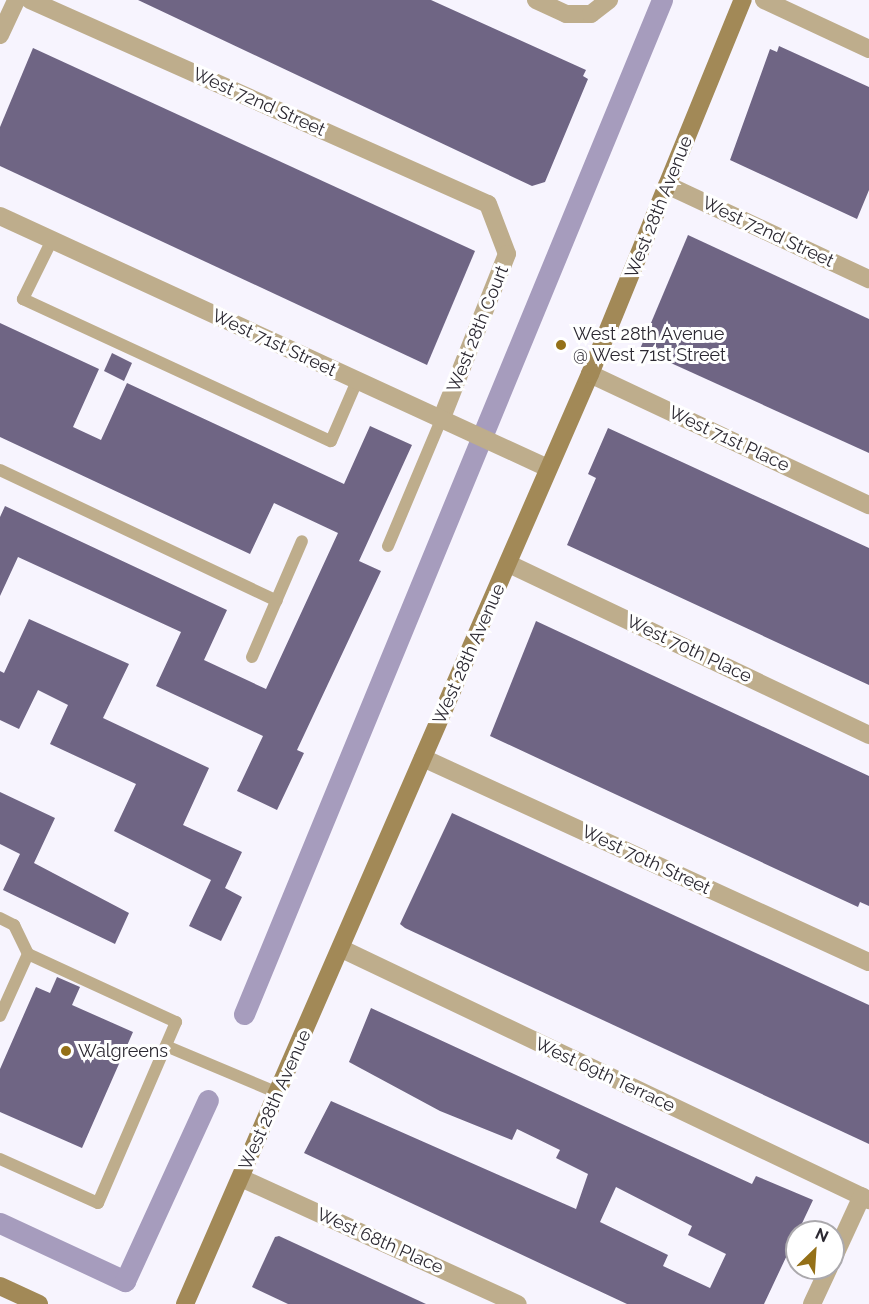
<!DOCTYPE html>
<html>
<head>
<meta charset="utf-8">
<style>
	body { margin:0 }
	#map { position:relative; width:869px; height:1304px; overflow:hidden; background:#f7f4fe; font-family:Raleway,sans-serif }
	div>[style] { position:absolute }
	.canal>* { height:21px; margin:-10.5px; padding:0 10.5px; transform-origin:10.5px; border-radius:10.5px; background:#a69cbd }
	.building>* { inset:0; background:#6f6584 }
	.service>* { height:12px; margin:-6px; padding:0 6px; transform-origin:6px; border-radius:6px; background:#bead8c }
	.minor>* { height:18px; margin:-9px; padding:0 9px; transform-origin:9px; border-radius:9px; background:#bead8c }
	.secondary>* { height:18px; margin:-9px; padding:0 9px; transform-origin:9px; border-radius:9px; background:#a28957 }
	.dots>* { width:16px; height:16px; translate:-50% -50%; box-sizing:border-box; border:3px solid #fff; border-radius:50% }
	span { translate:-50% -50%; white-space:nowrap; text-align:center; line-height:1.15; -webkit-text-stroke:6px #fff; paint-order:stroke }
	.street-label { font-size:18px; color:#2c2932 }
	.poi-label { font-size:18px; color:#2c2932 }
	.left { translate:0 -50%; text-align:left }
	.north { position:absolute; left:785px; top:1220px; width:60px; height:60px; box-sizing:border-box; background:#fff; border:2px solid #aba9ad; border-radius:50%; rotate:25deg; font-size:16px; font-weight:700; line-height:24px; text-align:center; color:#2c2932 }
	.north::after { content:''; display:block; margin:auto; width:21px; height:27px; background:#947018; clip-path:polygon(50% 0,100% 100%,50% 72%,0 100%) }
</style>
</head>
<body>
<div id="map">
	<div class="canal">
		<i style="left:244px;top:1014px;width:1097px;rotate:-67.6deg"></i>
		<i style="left:0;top:1223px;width:138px;rotate:24.9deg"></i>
		<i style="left:125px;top:1281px;width:199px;rotate:-65.4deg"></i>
	</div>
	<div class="building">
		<i style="clip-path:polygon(138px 0,431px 0,586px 70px,583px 76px,588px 79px,545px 182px,532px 186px)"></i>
		<i style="clip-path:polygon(779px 46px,869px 87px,869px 190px,857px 219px,730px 160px,770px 49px,777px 52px)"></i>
		<i style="clip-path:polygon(33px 48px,475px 251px,427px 365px,0 166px,0 127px)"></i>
		<i style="clip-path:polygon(688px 235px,869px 319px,869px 453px,640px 349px)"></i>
		<i style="clip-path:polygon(0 323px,99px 369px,73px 427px,101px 440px,127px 383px,344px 484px,370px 426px,412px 445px,359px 561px,381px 571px,297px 750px,304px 753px,277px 810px,237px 791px,263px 736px,156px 686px,181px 632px,18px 557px,0 596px,0 517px,5px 506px,227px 610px,204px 660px,266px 689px,338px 533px,274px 503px,250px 554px,0 437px)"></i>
		<i style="clip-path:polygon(112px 353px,132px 363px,124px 381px,104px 371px)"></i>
		<i style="clip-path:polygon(608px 428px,869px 548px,869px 685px,567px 545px,596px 478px,588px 474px)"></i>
		<i style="clip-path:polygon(29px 619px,129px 664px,103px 718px,209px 768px,183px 825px,242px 852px,225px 888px,242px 897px,221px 941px,189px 926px,211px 880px,114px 831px,136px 784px,50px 744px,68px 705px,38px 690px,19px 729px,0 720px,0 671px,4px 673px)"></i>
		<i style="clip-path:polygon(536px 621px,869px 776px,869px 906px,860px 902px,858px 907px,490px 736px)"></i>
		<i style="clip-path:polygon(0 792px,55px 818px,34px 863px,129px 913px,115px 944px,3px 890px,20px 854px,0 844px)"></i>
		<i style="clip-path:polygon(452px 813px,869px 1005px,869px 1144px,405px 928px,400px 924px)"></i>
		<i style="clip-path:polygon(57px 977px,80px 987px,72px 1005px,133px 1032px,82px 1148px,0 1112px,0 1069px,36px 987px,50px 993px)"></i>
		<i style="clip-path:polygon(evenodd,371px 1008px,752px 1184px,756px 1176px,813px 1200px,764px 1304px,627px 1304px,304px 1153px,331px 1101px,576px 1209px,588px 1174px,556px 1158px,560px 1150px,517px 1129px,512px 1140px,440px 1111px,349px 1062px,371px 1008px,616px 1187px,692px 1226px,688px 1235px,726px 1254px,710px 1288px,663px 1266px,668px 1255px,600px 1222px,616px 1187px)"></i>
		<i style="clip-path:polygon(275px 1237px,279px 1236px,426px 1304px,288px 1304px,252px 1287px)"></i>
	</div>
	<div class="service">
		<i style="left:52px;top:240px;width:66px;rotate:116.2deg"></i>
		<i style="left:23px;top:299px;width:339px;rotate:24.8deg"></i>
		<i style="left:331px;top:441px;width:65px;rotate:-66.6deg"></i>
		<i style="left:0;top:470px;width:306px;rotate:25.3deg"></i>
		<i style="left:388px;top:546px;width:137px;rotate:-67.2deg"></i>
		<i style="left:252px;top:657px;width:126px;rotate:-66.7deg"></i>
		<i style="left:0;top:918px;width:16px;rotate:27deg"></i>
		<i style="left:14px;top:925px;width:32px;rotate:64deg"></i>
		<i style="left:28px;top:954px;width:163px;rotate:24.7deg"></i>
		<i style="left:176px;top:1022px;width:197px;rotate:113.3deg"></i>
		<i style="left:98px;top:1203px;width:107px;rotate:-155.8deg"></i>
		<i style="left:0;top:1016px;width:68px;rotate:-65.7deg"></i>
		<i style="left:166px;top:1046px;width:121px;rotate:22.8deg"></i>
	</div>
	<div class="minor">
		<i style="left:30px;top:0;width:501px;rotate:24.01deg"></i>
		<i style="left:488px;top:204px;width:53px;rotate:69.2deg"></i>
		<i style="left:507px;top:254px;width:179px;rotate:111.7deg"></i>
		<i style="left:536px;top:0;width:33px;rotate:25deg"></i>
		<i style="left:566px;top:14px;width:25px"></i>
		<i style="left:591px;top:14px;width:23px;rotate:-38deg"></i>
		<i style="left:764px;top:0;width:116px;rotate:25deg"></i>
		<i style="left:0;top:35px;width:38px;rotate:-65deg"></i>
		<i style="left:667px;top:185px;width:223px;rotate:25deg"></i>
		<i style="left:0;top:216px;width:603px;rotate:24.7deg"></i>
		<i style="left:590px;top:374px;width:308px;rotate:25.2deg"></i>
		<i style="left:509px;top:564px;width:399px;rotate:25.4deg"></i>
		<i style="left:423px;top:758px;width:490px;rotate:24.6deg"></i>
		<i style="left:342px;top:949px;width:584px;rotate:25.47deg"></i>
		<i style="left:241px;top:1178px;width:304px;rotate:24.5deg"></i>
		<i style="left:833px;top:1259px;width:69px;rotate:-65.3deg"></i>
		<i style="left:812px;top:1304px;width:40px;rotate:-65deg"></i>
	</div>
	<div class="secondary">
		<i style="left:0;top:1286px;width:43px;rotate:24.8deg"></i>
		<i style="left:185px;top:1304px;width:1014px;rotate:-66.47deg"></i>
		<i style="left:590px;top:374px;width:404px;rotate:-67.8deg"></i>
	</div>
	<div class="dots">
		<i style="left:561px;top:345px;background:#947018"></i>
		<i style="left:66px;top:1051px;background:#947018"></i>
	</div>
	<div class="street-label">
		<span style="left:259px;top:102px;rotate:24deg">West 72nd Street</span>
		<span style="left:659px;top:207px;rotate:-68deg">West 28th Avenue</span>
		<span style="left:768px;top:232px;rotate:25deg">West 72nd Street</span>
		<span style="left:478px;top:329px;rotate:-68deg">West 28th Court</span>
		<span style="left:274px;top:343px;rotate:25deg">West 71st Street</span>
		<span style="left:729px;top:439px;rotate:25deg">West 71st Place</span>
		<span style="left:689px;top:649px;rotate:25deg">West 70th Place</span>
		<span style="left:469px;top:654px;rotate:-66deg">West 28th Avenue</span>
		<span style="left:646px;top:860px;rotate:25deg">West 70th Street</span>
		<span style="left:605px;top:1075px;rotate:25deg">West 69th Terrace</span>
		<span style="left:275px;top:1100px;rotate:-66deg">West 28th Avenue</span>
		<span style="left:380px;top:1241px;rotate:24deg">West 68th Place</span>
	</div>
	<div class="poi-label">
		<span class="left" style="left:573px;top:345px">West 28th Avenue<br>@ West 71st Street</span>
		<span class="left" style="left:78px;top:1051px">Walgreens</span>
	</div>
	<div class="north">N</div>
</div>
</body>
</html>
